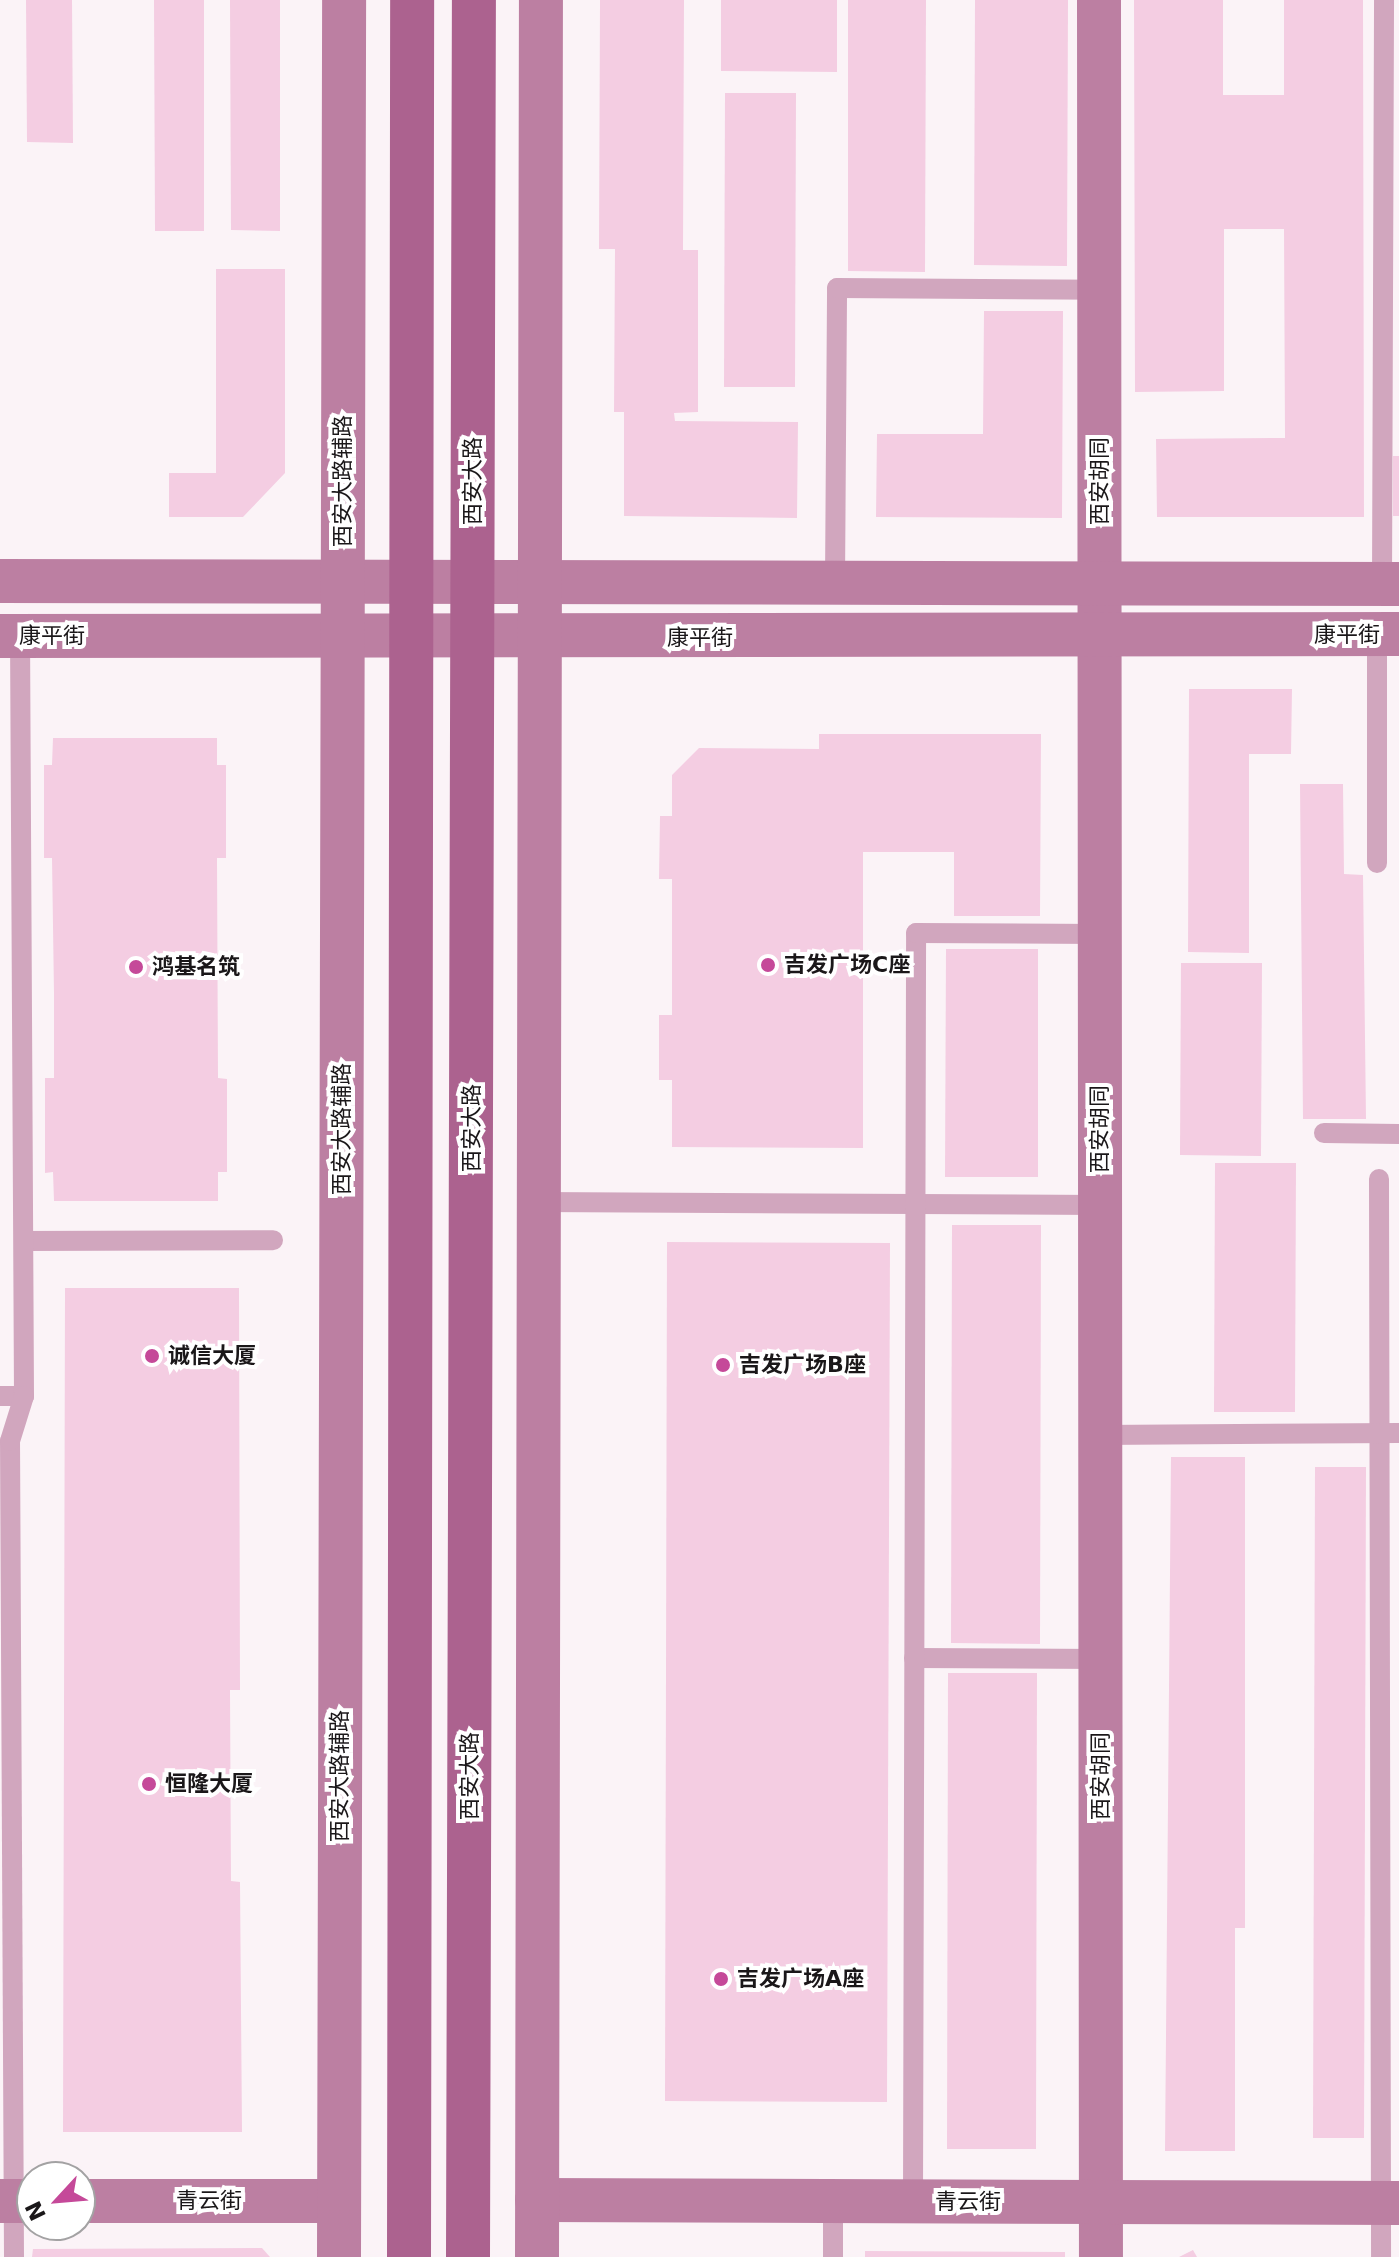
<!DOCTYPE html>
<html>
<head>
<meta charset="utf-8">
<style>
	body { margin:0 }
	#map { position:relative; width:1399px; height:2257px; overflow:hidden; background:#fbf3f7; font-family:"DejaVu Sans","Noto Sans SC",sans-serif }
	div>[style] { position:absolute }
	.building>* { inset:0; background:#f4cde2 }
	.lane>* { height:20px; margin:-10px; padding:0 10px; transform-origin:10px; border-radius:10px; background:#d1a6be }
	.secondary>* { height:44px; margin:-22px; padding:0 22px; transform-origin:22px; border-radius:22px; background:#bc7fa2 }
	.primary>* { height:44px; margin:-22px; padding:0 22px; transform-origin:22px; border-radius:22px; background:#ac628f }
	.dots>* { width:22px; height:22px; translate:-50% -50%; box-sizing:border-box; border:4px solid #fff; border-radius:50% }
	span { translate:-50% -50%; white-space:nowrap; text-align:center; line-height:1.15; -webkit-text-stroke:8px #fff; paint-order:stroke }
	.street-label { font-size:22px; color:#1a1719 }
	.poi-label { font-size:22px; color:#1a1719; font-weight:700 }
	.left { translate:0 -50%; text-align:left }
	.north { position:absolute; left:16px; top:2161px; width:80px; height:80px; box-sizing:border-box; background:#fff; border:2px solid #a3a2a3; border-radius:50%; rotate:244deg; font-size:22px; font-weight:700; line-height:32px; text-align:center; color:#1a1719 }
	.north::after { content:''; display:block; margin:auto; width:28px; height:36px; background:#c54999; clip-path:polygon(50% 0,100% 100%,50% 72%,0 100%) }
</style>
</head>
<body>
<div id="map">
	<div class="building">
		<i style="clip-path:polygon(26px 0,72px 0,73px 143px,27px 142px)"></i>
		<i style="clip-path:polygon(154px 0,204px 0,204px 231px,155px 231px)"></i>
		<i style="clip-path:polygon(230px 0,280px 0,280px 231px,231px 230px)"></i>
		<i style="clip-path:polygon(600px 0,684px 0,683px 250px,698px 250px,698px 412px,674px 413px,675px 421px,798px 422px,797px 518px,624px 516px,624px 412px,614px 412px,615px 249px,599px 249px)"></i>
		<i style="clip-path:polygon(721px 0,837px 0,837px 72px,721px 71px)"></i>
		<i style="clip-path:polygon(848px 0,926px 0,925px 272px,848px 271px)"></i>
		<i style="clip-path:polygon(975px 0,1068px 0,1067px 266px,974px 265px)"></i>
		<i style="clip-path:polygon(1134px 0,1223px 0,1223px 95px,1284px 95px,1284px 0,1363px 0,1364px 517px,1157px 517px,1156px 439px,1285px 438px,1284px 229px,1224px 229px,1224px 391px,1135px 392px)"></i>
		<i style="clip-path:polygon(725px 93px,796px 93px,795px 387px,724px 387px)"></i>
		<i style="clip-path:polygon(216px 269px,285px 269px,285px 473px,243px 517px,169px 517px,169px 473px,216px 473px)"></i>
		<i style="clip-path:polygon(984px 311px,1063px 311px,1062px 518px,876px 517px,877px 434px,983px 434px)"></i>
		<i style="clip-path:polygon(1393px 456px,1399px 456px,1399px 516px,1393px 516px)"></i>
		<i style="clip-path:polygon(1189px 689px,1292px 689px,1291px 754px,1249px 754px,1249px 953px,1188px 952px)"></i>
		<i style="clip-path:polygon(819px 734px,1041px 734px,1040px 916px,954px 916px,954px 852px,863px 852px,863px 1148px,672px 1147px,672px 1080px,659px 1080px,659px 1015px,672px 1015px,672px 879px,659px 879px,660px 816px,672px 816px,672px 775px,699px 748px,819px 749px)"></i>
		<i style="clip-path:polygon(53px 738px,217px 738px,217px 765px,226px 765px,226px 858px,217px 858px,218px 1078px,227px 1079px,227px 1172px,218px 1172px,218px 1201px,54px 1201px,53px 1172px,45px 1173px,45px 1078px,54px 1078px,54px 994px,52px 858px,44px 858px,44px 765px,52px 765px)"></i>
		<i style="clip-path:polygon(1300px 784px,1343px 784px,1344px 874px,1363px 875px,1366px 1119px,1303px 1119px)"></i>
		<i style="clip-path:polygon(946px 949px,1038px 949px,1038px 1177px,945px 1177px)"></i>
		<i style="clip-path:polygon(1181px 963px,1262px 963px,1261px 1156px,1180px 1155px)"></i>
		<i style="clip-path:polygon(1215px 1163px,1296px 1163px,1295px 1412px,1214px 1412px)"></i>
		<i style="clip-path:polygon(952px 1225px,1041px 1225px,1040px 1644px,951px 1643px)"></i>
		<i style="clip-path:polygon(667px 1242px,890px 1243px,887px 2102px,665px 2101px)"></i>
		<i style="clip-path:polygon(65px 1288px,239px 1288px,240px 1690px,230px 1690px,231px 1881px,240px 1882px,242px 2132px,63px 2132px)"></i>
		<i style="clip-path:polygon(1171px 1457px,1245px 1457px,1245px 1928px,1235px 1928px,1235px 2151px,1165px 2151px)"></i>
		<i style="clip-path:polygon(1315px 1467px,1366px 1467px,1364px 2138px,1313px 2138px)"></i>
		<i style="clip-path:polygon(948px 1673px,1037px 1673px,1036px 2149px,947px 2149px)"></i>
		<i style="clip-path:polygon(262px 2248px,270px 2257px,32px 2257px,33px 2249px)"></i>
		<i style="clip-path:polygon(1193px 2250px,1197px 2257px,1179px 2257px)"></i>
		<i style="clip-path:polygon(865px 2251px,1065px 2252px,1065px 2257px,865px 2257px)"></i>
	</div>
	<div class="lane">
		<i style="left:835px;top:583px;width:295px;rotate:-89.6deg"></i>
		<i style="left:837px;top:288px;width:262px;rotate:0.4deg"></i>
		<i style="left:1382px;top:584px;width:584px;rotate:-89.8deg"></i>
		<i style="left:1377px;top:863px;width:228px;rotate:-90deg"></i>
		<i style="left:1324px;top:1133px;width:75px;rotate:0.8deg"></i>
		<i style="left:1379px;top:1179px;width:1078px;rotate:89.89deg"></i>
		<i style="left:538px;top:1202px;width:562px;rotate:0.31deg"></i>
		<i style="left:24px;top:1241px;width:249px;rotate:-0.2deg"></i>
		<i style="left:0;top:1396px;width:24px"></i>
		<i style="left:24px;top:1396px;width:760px;rotate:-90.3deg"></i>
		<i style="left:1100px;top:1435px;width:299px;rotate:-0.4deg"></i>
		<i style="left:914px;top:1658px;width:187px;rotate:0.3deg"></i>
		<i style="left:913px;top:2201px;width:1268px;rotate:-89.86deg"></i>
		<i style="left:916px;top:933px;width:184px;rotate:0.3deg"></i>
		<i style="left:14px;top:2257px;width:816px;rotate:-90.28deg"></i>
		<i style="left:10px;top:1441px;width:47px;rotate:-72.7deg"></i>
		<i style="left:833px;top:2257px;width:56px;rotate:-90deg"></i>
	</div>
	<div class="secondary">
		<i style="left:1099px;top:0;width:2257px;rotate:89.95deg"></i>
		<i style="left:0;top:581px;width:1399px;rotate:0.12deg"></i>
		<i style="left:0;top:636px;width:1399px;rotate:-0.08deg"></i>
		<i style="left:537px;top:2200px;width:862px;rotate:0.2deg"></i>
		<i style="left:0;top:2201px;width:32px"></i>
		<i style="left:80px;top:2201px;width:259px"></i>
		<i style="left:339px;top:2257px;width:2257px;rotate:-89.87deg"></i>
		<i style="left:537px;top:2257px;width:2257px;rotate:-89.9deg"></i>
	</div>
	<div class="primary">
		<i style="left:409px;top:2257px;width:2257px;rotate:-89.92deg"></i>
		<i style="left:468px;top:2257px;width:2257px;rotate:-89.85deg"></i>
	</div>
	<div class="dots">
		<i style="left:768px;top:965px;background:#c54999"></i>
		<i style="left:136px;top:967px;background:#c54999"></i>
		<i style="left:152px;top:1356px;background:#c54999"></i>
		<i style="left:723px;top:1365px;background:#c54999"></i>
		<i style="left:149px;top:1784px;background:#c54999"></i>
		<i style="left:721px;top:1979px;background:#c54999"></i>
	</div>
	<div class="street-label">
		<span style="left:343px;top:481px;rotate:-90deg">西安大路辅路</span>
		<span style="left:473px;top:481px;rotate:-90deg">西安大路</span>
		<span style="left:1100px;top:481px;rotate:-90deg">西安胡同</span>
		<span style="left:1347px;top:635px">康平街</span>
		<span style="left:52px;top:636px">康平街</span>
		<span style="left:700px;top:638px">康平街</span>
		<span style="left:472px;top:1128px;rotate:-90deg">西安大路</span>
		<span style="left:342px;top:1129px;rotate:-90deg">西安大路辅路</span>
		<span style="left:1100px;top:1129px;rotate:-90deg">西安胡同</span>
		<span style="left:340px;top:1776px;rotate:-90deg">西安大路辅路</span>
		<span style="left:470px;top:1776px;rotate:-90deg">西安大路</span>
		<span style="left:1101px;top:1776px;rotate:-90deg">西安胡同</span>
		<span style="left:209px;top:2201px">青云街</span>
		<span style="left:968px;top:2202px">青云街</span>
	</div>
	<div class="poi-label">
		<span class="left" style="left:784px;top:965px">吉发广场C座</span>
		<span class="left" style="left:152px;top:967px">鸿基名筑</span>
		<span class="left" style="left:168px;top:1356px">诚信大厦</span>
		<span class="left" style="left:739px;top:1365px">吉发广场B座</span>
		<span class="left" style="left:165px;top:1784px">恒隆大厦</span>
		<span class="left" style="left:737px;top:1979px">吉发广场A座</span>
	</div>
	<div class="north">N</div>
</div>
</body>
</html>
